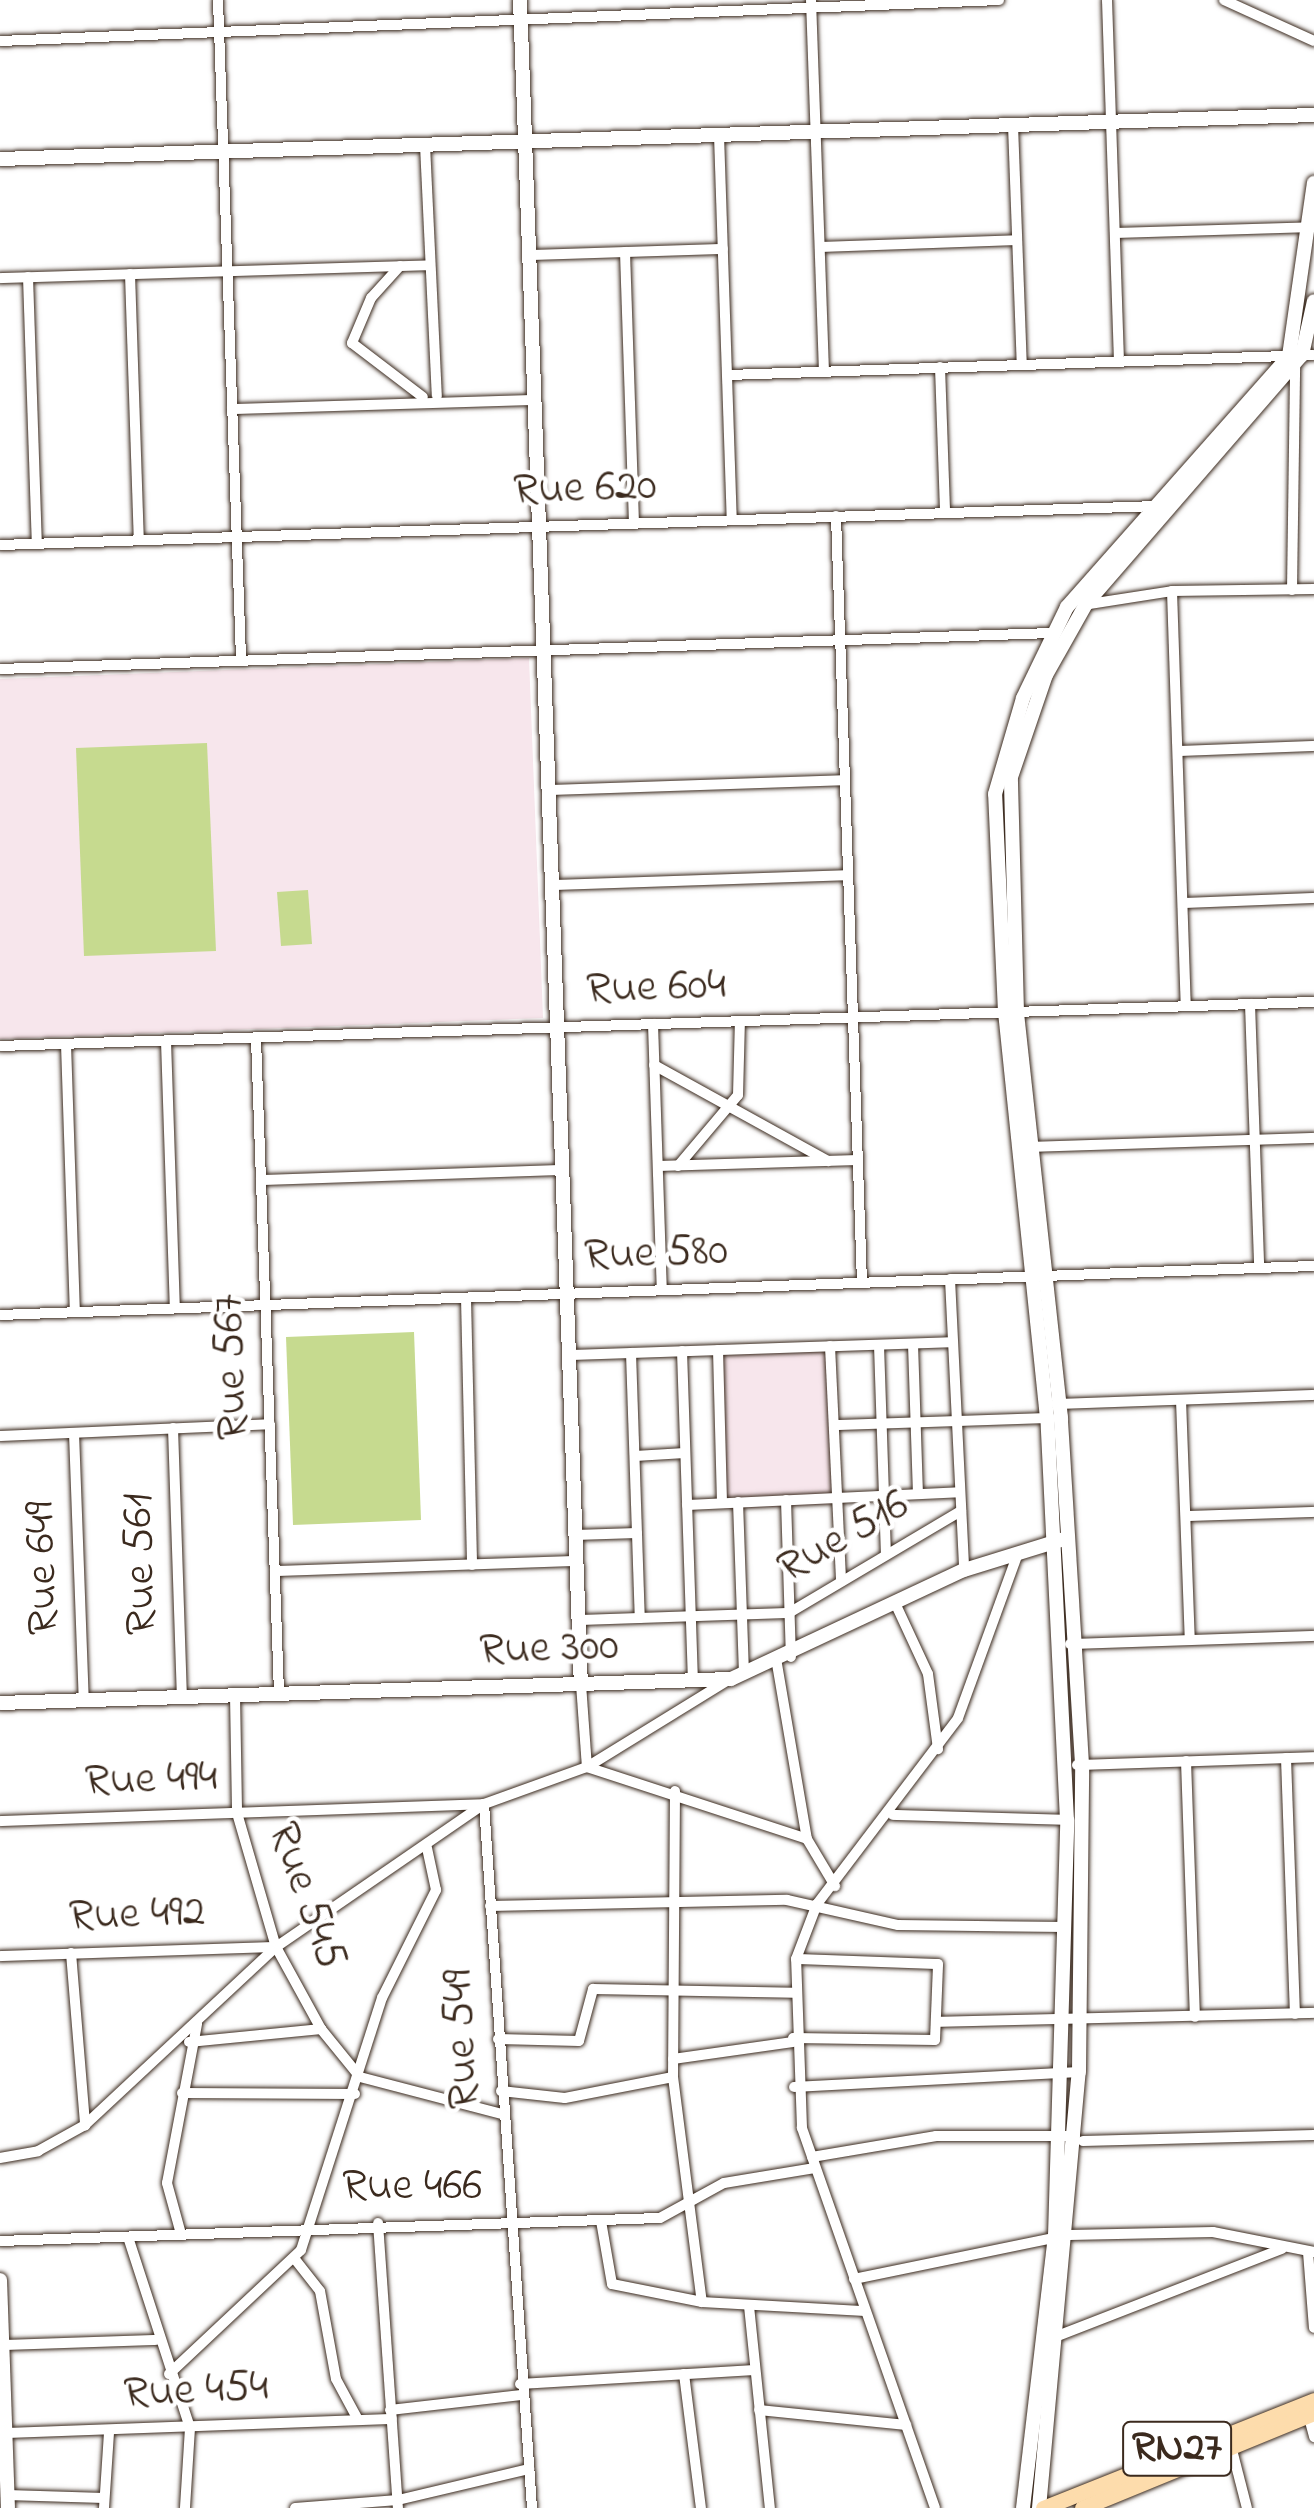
<!DOCTYPE html>
<html>
<head>
<meta charset="utf-8">
<style>
	body { margin:0 }
	#map { position:relative; width:1314px; height:2508px; overflow:hidden; background:#fff; font-family:"Indie Flower",sans-serif }
	div>[style] { position:absolute }
	.built>* { inset:0; background:#f7e6ec }
	.green>* { inset:0; background:#c6da8f }
	.roads { filter:drop-shadow(0 0 2px #3b2a1e) drop-shadow(0 0 2px #3b2a1e) }
	.street>* { height:10px; margin:-5px; padding:0 5px; transform-origin:5px; border-radius:5px; background:#fff }
	.secondary>* { height:14px; margin:-7px; padding:0 7px; transform-origin:7px; border-radius:7px; background:#fff }
	.primary>* { height:15px; margin:-7.5px; padding:0 7.5px; transform-origin:7.5px; border-radius:7.5px; background:#fddcac }
	span { translate:-50% -50%; white-space:nowrap; text-align:center; line-height:1.15; -webkit-text-stroke:9px #fff; paint-order:stroke }
	.shield-label span { padding:2px 8px; background:#fff; border:2px solid; border-radius:8px; -webkit-text-stroke-width:0 }
	.shield-label { font-size:42px; color:#3b2a1e; font-weight:700 }
	.street-label { font-size:45px; color:#3b2a1e }
</style>
</head>
<body>
<div id="map">
	<div class="built">
		<i style="clip-path:polygon(529px 658px,543px 1018px,0 1039px,0 679px)"></i>
		<i style="clip-path:polygon(831px 1351px,837px 1504px,724px 1509px,718px 1355px)"></i>
	</div>
	<div class="green">
		<i style="clip-path:polygon(207px 743px,216px 951px,84px 956px,76px 748px)"></i>
		<i style="clip-path:polygon(308px 890px,312px 944px,281px 946px,277px 892px)"></i>
		<i style="clip-path:polygon(414px 1332px,421px 1520px,293px 1525px,286px 1337px)"></i>
	</div>
	<div class="roads">
		<div class="street">
			<i style="left:218px;top:0;width:660px;rotate:88deg"></i>
			<i style="left:811px;top:0;width:371px;rotate:88deg"></i>
			<i style="left:1107px;top:0;width:361px;rotate:88.1deg"></i>
			<i style="left:1224px;top:0;width:99px;rotate:24.5deg"></i>
			<i style="left:0;top:41px;width:1000px;rotate:-2.35deg"></i>
			<i style="left:1013px;top:125px;width:240px;rotate:87.9deg"></i>
			<i style="left:719px;top:135px;width:385px;rotate:88.1deg"></i>
			<i style="left:425px;top:145px;width:251px;rotate:87.3deg"></i>
			<i style="left:1115px;top:233px;width:198px;rotate:-1.7deg"></i>
			<i style="left:820px;top:247px;width:197px;rotate:-2deg"></i>
			<i style="left:625px;top:252px;width:271px;rotate:88.1deg"></i>
			<i style="left:529px;top:255px;width:194px;rotate:-1.8deg"></i>
			<i style="left:400px;top:266px;width:43px;rotate:132.2deg"></i>
			<i style="left:371px;top:298px;width:49px;rotate:112.9deg"></i>
			<i style="left:352px;top:343px;width:89px;rotate:37.3deg"></i>
			<i style="left:130px;top:274px;width:266px;rotate:88.1deg"></i>
			<i style="left:28px;top:277px;width:266px;rotate:88.1deg"></i>
			<i style="left:0;top:278px;width:429px;rotate:-1.7deg"></i>
			<i style="left:940px;top:367px;width:146px;rotate:88deg"></i>
			<i style="left:728px;top:375px;width:586px;rotate:-1.95deg"></i>
			<i style="left:232px;top:409px;width:303px;rotate:-1.7deg"></i>
			<i style="left:836px;top:516px;width:767px;rotate:88.06deg"></i>
			<i style="left:0;top:545px;width:1159px;rotate:-1.93deg"></i>
			<i style="left:1292px;top:590px;width:227px;rotate:-89.2deg"></i>
			<i style="left:1172px;top:591px;width:415px;rotate:88.1deg"></i>
			<i style="left:1083px;top:605px;width:90px;rotate:-8.9deg"></i>
			<i style="left:1172px;top:591px;width:142px;rotate:-0.8deg"></i>
			<i style="left:0;top:669px;width:1054px;rotate:-1.96deg"></i>
			<i style="left:1178px;top:751px;width:136px;rotate:-2.1deg"></i>
			<i style="left:548px;top:790px;width:297px;rotate:-1.9deg"></i>
			<i style="left:552px;top:885px;width:296px;rotate:-1.9deg"></i>
			<i style="left:1183px;top:903px;width:131px;rotate:-2.2deg"></i>
			<i style="left:1250px;top:1004px;width:264px;rotate:88deg"></i>
			<i style="left:653px;top:1024px;width:266px;rotate:88.1deg"></i>
			<i style="left:256px;top:1038px;width:656px;rotate:87.99deg"></i>
			<i style="left:166px;top:1041px;width:267px;rotate:88.1deg"></i>
			<i style="left:66px;top:1044px;width:268px;rotate:88.1deg"></i>
			<i style="left:0;top:1046px;width:1315px;rotate:-1.92deg"></i>
			<i style="left:654px;top:1065px;width:199px;rotate:28.9deg"></i>
			<i style="left:1025px;top:1147px;width:289px;rotate:-1.8deg"></i>
			<i style="left:658px;top:1166px;width:200px;rotate:-1.7deg"></i>
			<i style="left:678px;top:1166px;width:93px;rotate:-49.8deg"></i>
			<i style="left:738px;top:1095px;width:74px;rotate:-88.5deg"></i>
			<i style="left:261px;top:1180px;width:301px;rotate:-1.9deg"></i>
			<i style="left:950px;top:1279px;width:291px;rotate:87.2deg"></i>
			<i style="left:466px;top:1298px;width:267px;rotate:88.7deg"></i>
			<i style="left:0;top:1315px;width:1315px;rotate:-2.14deg"></i>
			<i style="left:913px;top:1344px;width:150px;rotate:88.1deg"></i>
			<i style="left:879px;top:1345px;width:208px;rotate:88.1deg"></i>
			<i style="left:830px;top:1346px;width:235px;rotate:87.3deg"></i>
			<i style="left:718px;top:1350px;width:153px;rotate:88.5deg"></i>
			<i style="left:682px;top:1351px;width:329px;rotate:88.1deg"></i>
			<i style="left:631px;top:1353px;width:265px;rotate:88.1deg"></i>
			<i style="left:569px;top:1355px;width:384px;rotate:-1.9deg"></i>
			<i style="left:1181px;top:1400px;width:240px;rotate:87.9deg"></i>
			<i style="left:1056px;top:1404px;width:258px;rotate:-2deg"></i>
			<i style="left:836px;top:1425px;width:214px;rotate:-1.9deg"></i>
			<i style="left:173px;top:1428px;width:269px;rotate:88.1deg"></i>
			<i style="left:74px;top:1433px;width:267px;rotate:87.9deg"></i>
			<i style="left:0;top:1436px;width:270px;rotate:-2.5deg"></i>
			<i style="left:635px;top:1456px;width:50px;rotate:-3.4deg"></i>
			<i style="left:786px;top:1500px;width:157px;rotate:88.2deg"></i>
			<i style="left:738px;top:1502px;width:172px;rotate:88deg"></i>
			<i style="left:687px;top:1505px;width:273px;rotate:-2.7deg"></i>
			<i style="left:1186px;top:1516px;width:128px;rotate:-1.8deg"></i>
			<i style="left:575px;top:1535px;width:62px;rotate:-1.8deg"></i>
			<i style="left:275px;top:1571px;width:301px;rotate:-1.9deg"></i>
			<i style="left:896px;top:1605px;width:76px;rotate:65.1deg"></i>
			<i style="left:928px;top:1674px;width:76px;rotate:82.4deg"></i>
			<i style="left:578px;top:1620px;width:211px;rotate:-1.9deg"></i>
			<i style="left:789px;top:1613px;width:200px;rotate:-30.7deg"></i>
			<i style="left:1070px;top:1644px;width:244px;rotate:-1.9deg"></i>
			<i style="left:777px;top:1664px;width:178px;rotate:80.3deg"></i>
			<i style="left:581px;top:1684px;width:83px;rotate:85.9deg"></i>
			<i style="left:587px;top:1767px;width:231px;rotate:18.1deg"></i>
			<i style="left:807px;top:1839px;width:55px;rotate:59.2deg"></i>
			<i style="left:235px;top:1695px;width:118px;rotate:89deg"></i>
			<i style="left:237px;top:1813px;width:140px;rotate:73.8deg"></i>
			<i style="left:276px;top:1947px;width:94px;rotate:61.2deg"></i>
			<i style="left:321px;top:2029px;width:62px;rotate:50.9deg"></i>
			<i style="left:360px;top:2077px;width:147px;rotate:14.6deg"></i>
			<i style="left:1286px;top:1758px;width:256px;rotate:88deg"></i>
			<i style="left:1186px;top:1761px;width:256px;rotate:88deg"></i>
			<i style="left:1077px;top:1765px;width:237px;rotate:-1.9deg"></i>
			<i style="left:675px;top:1791px;width:286px;rotate:90.4deg"></i>
			<i style="left:673px;top:2077px;width:227px;rotate:82.7deg"></i>
			<i style="left:893px;top:1815px;width:174px;rotate:1.6deg"></i>
			<i style="left:0;top:1821px;width:484px;rotate:-2deg"></i>
			<i style="left:484px;top:1804px;width:706px;rotate:86.1deg"></i>
			<i style="left:490px;top:1906px;width:297px;rotate:-1.2deg"></i>
			<i style="left:787px;top:1900px;width:114px;rotate:12.7deg"></i>
			<i style="left:898px;top:1925px;width:168px;rotate:0.7deg"></i>
			<i style="left:71px;top:1953px;width:173px;rotate:85.3deg"></i>
			<i style="left:0;top:1956px;width:276px;rotate:-1.9deg"></i>
			<i style="left:936px;top:2022px;width:378px;rotate:-1.4deg"></i>
			<i style="left:793px;top:2038px;width:142px;rotate:0.8deg"></i>
			<i style="left:935px;top:2040px;width:76px;rotate:-87.7deg"></i>
			<i style="left:938px;top:1964px;width:142px;rotate:-178deg"></i>
			<i style="left:498px;top:2039px;width:81px;rotate:1.4deg"></i>
			<i style="left:579px;top:2041px;width:54px;rotate:-74.9deg"></i>
			<i style="left:593px;top:1989px;width:201px;rotate:1.1deg"></i>
			<i style="left:189px;top:2042px;width:133px;rotate:-5.6deg"></i>
			<i style="left:673px;top:2059px;width:121px;rotate:-8.1deg"></i>
			<i style="left:794px;top:2087px;width:285px;rotate:-3deg"></i>
			<i style="left:501px;top:2091px;width:64px;rotate:6.2deg"></i>
			<i style="left:565px;top:2098px;width:110px;rotate:-11deg"></i>
			<i style="left:182px;top:2093px;width:173px;rotate:0.3deg"></i>
			<i style="left:1083px;top:2141px;width:231px;rotate:-1.5deg"></i>
			<i style="left:812px;top:2157px;width:126px;rotate:-9.6deg"></i>
			<i style="left:936px;top:2136px;width:139px"></i>
			<i style="left:0;top:2158px;width:39px;rotate:-10deg"></i>
			<i style="left:38px;top:2151px;width:54px;rotate:-29deg"></i>
			<i style="left:85px;top:2125px;width:261px;rotate:-43deg"></i>
			<i style="left:276px;top:1947px;width:252px;rotate:-34.5deg"></i>
			<i style="left:484px;top:1804px;width:109px;rotate:-19.8deg"></i>
			<i style="left:587px;top:1767px;width:168px;rotate:-31.6deg"></i>
			<i style="left:601px;top:2221px;width:64px;rotate:80.1deg"></i>
			<i style="left:612px;top:2284px;width:92px;rotate:11.3deg"></i>
			<i style="left:702px;top:2302px;width:163px;rotate:3.2deg"></i>
			<i style="left:378px;top:2223px;width:286px;rotate:86deg"></i>
			<i style="left:181px;top:2234px;width:53px;rotate:-105.4deg"></i>
			<i style="left:167px;top:2183px;width:162px;rotate:-79.3deg"></i>
			<i style="left:128px;top:2237px;width:201px;rotate:72deg"></i>
			<i style="left:190px;top:2428px;width:80px;rotate:93.6deg"></i>
			<i style="left:0;top:2241px;width:660px;rotate:-2deg"></i>
			<i style="left:660px;top:2218px;width:73px;rotate:-28.7deg"></i>
			<i style="left:724px;top:2183px;width:92px;rotate:-9.4deg"></i>
			<i style="left:1308px;top:2252px;width:76px;rotate:85.5deg"></i>
			<i style="left:294px;top:2258px;width:42px;rotate:51.8deg"></i>
			<i style="left:320px;top:2291px;width:89px;rotate:79.7deg"></i>
			<i style="left:336px;top:2379px;width:44px;rotate:61.7deg"></i>
			<i style="left:854px;top:2279px;width:219px;rotate:-11.6deg"></i>
			<i style="left:1069px;top:2235px;width:144px;rotate:-1.2deg"></i>
			<i style="left:1213px;top:2232px;width:103px;rotate:11.2deg"></i>
			<i style="left:749px;top:2306px;width:203px;rotate:84.1deg"></i>
			<i style="left:1060px;top:2335px;width:238px;rotate:-21.2deg"></i>
			<i style="left:2px;top:2345px;width:154px;rotate:-1.9deg"></i>
			<i style="left:169px;top:2374px;width:181px;rotate:-43.2deg"></i>
			<i style="left:301px;top:2250px;width:265px;rotate:-72.2deg"></i>
			<i style="left:382px;top:1998px;width:121px;rotate:-63.4deg"></i>
			<i style="left:436px;top:1890px;width:43px;rotate:-102.1deg"></i>
			<i style="left:684px;top:2374px;width:135px;rotate:82.8deg"></i>
			<i style="left:520px;top:2384px;width:235px;rotate:-3.4deg"></i>
			<i style="left:390px;top:2410px;width:132px;rotate:-6.5deg"></i>
			<i style="left:759px;top:2410px;width:148px;rotate:5.8deg"></i>
			<i style="left:1308px;top:2414px;width:24px;rotate:75deg"></i>
			<i style="left:5px;top:2433px;width:387px;rotate:-2.1deg"></i>
			<i style="left:1230px;top:2442px;width:68px;rotate:75.6deg"></i>
			<i style="left:7px;top:2495px;width:97px;rotate:1.8deg"></i>
			<i style="left:104px;top:2508px;width:76px;rotate:-86.2deg"></i>
			<i style="left:295px;top:2508px;width:103px;rotate:-4.4deg"></i>
			<i style="left:398px;top:2500px;width:135px;rotate:-13.3deg"></i>
			<i style="left:935px;top:2508px;width:403px;rotate:-109.3deg"></i>
			<i style="left:802px;top:2128px;width:169px;rotate:-92deg"></i>
			<i style="left:796px;top:1959px;width:59px;rotate:-69.1deg"></i>
			<i style="left:817px;top:1904px;width:233px;rotate:-52.8deg"></i>
			<i style="left:958px;top:1718px;width:176px;rotate:-70deg"></i>
		</div>
		<div class="secondary">
			<i style="left:520px;top:0;width:1685px;rotate:87.93deg"></i>
			<i style="left:0;top:159px;width:1315px;rotate:-1.92deg"></i>
			<i style="left:0;top:1703px;width:731px;rotate:-1.88deg"></i>
			<i style="left:731px;top:1679px;width:257px;rotate:-25.1deg"></i>
			<i style="left:964px;top:1570px;width:105px;rotate:-17.2deg"></i>
			<i style="left:0;top:2280px;width:228px;rotate:88deg"></i>
			<i style="left:1023px;top:2508px;width:274px;rotate:-83.3deg"></i>
			<i style="left:1055px;top:2236px;width:416px;rotate:-88.3deg"></i>
			<i style="left:1067px;top:1820px;width:402px;rotate:-92.8deg"></i>
			<i style="left:1047px;top:1418px;width:408px;rotate:-95.9deg"></i>
			<i style="left:1005px;top:1012px;width:218px;rotate:-92.6deg"></i>
			<i style="left:995px;top:794px;width:100px;rotate:-73.7deg"></i>
			<i style="left:1023px;top:698px;width:101px;rotate:-64.2deg"></i>
			<i style="left:1067px;top:607px;width:335px;rotate:-48.5deg"></i>
			<i style="left:1289px;top:356px;width:175px;rotate:-81.8deg"></i>
			<i style="left:1039px;top:2508px;width:438px;rotate:-84.8deg"></i>
			<i style="left:1079px;top:2072px;width:308px;rotate:-89.4deg"></i>
			<i style="left:1082px;top:1764px;width:347px;rotate:-93.5deg"></i>
			<i style="left:1061px;top:1418px;width:408px;rotate:-96.2deg"></i>
			<i style="left:1017px;top:1012px;width:235px;rotate:-91.5deg"></i>
			<i style="left:1011px;top:777px;width:108px;rotate:-71.1deg"></i>
			<i style="left:1046px;top:675px;width:81px;rotate:-60.6deg"></i>
			<i style="left:1086px;top:604px;width:330px;rotate:-49.1deg"></i>
			<i style="left:1302px;top:355px;width:55px;rotate:-77.5deg"></i>
		</div>
		<div class="primary">
			<i style="left:1043px;top:2508px;width:292px;rotate:-21.7deg"></i>
			<i style="left:1082px;top:2508px;width:251px;rotate:-22.3deg"></i>
		</div>
	</div>
	<div class="shield-label">
		<span style="left:1177px;top:2449px">RN27</span>
	</div>
	<div class="street-label">
		<span style="left:585px;top:490px;rotate:-2deg">Rue 620</span>
		<span style="left:656px;top:989px;rotate:-2deg">Rue 604</span>
		<span style="left:656px;top:1255px;rotate:-2deg">Rue 580</span>
		<span style="left:233px;top:1367px;rotate:-92deg">Rue 567</span>
		<span style="left:844px;top:1538px;rotate:-30deg">Rue 516</span>
		<span style="left:142px;top:1564px;rotate:-92deg">Rue 561</span>
		<span style="left:44px;top:1568px;rotate:-92deg">Rue 649</span>
		<span style="left:549px;top:1650px;rotate:-2deg">Rue 300</span>
		<span style="left:151px;top:1781px;rotate:-2deg">Rue 494</span>
		<span style="left:305px;top:1896px;rotate:70deg">Rue 545</span>
		<span style="left:137px;top:1916px;rotate:-2deg">Rue 492</span>
		<span style="left:463px;top:2039px;rotate:-93deg">Rue 549</span>
		<span style="left:412px;top:2188px">Rue 466</span>
		<span style="left:196px;top:2392px;rotate:-3deg">Rue 454</span>
	</div>
</div>
</body>
</html>
